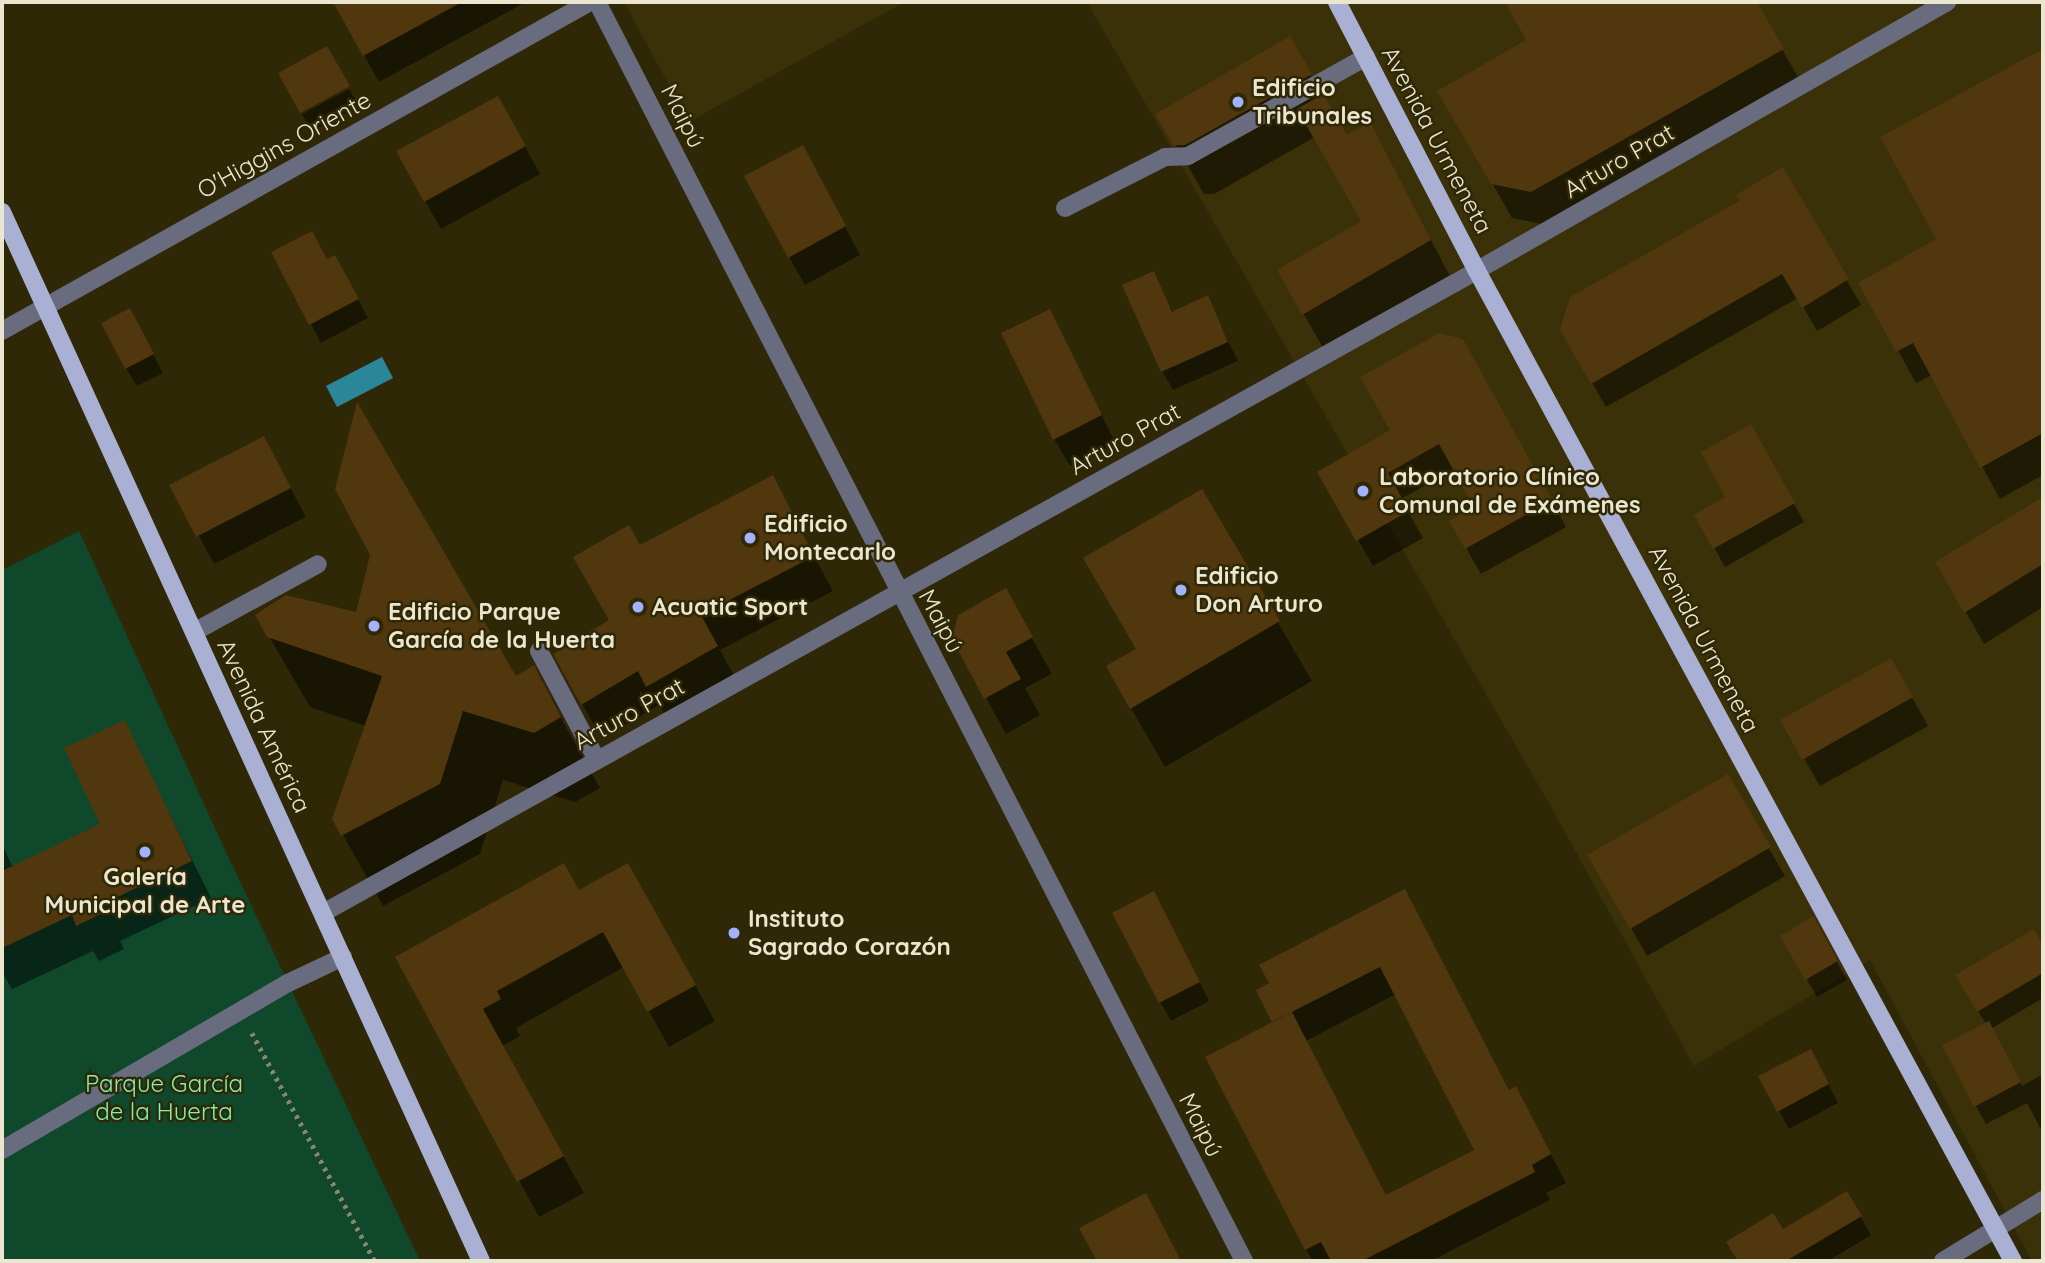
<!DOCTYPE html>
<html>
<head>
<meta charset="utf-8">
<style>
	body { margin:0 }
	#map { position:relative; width:2045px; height:1263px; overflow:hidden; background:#2f2807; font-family:Quicksand,sans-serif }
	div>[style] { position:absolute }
	.built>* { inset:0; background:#3a3108 }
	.green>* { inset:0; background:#10482b }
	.water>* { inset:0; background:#2b869a }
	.shadow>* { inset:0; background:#0007 }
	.building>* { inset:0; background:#50370d }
	.path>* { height:4.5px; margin-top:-2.25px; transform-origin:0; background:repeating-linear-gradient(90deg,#8b8569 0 3.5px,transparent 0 8.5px) }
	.minor>* { height:18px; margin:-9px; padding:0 9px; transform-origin:9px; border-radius:9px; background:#696c7e }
	.major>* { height:18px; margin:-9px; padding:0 9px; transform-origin:9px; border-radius:9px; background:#a9b0d4 }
	.dots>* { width:19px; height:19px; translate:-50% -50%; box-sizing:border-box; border:4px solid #2f2807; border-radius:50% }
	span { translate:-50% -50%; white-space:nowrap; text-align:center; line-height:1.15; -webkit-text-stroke:5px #2f2807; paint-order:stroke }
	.poi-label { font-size:24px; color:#ebe6cf; font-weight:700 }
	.left { translate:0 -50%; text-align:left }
	.street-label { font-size:24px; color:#ebe6cf }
	.park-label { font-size:24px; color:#7ff0ad }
	.frame { position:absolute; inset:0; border:4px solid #ebe6cf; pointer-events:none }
</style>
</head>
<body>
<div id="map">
	<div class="built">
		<i style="clip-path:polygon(624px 2px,904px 2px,689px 122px)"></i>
		<i style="clip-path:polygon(1087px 2px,2043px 2px,2043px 1261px,2032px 1261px,1870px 960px,1694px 1066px,1550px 805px)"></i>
	</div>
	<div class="green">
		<i style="clip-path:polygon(79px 531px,224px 848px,420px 1261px,2px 1261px,2px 570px)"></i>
	</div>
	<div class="water">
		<i style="clip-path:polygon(382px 357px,393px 378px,337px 407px,326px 386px)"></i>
	</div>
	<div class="shadow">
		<i style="clip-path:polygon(335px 2px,526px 2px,379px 82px)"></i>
		<i style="clip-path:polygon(1507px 2px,1755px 2px,1802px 84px,1551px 226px,1512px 218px,1440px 91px,1528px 41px)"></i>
		<i style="clip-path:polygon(1289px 39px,1346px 137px,1369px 124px,1450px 276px,1324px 350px,1279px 270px,1364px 221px,1315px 137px,1214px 194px,1204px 194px,1158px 114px)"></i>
		<i style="clip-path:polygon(2043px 51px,2043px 475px,2000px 499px,1932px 375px,1916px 383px,1861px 283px,1939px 240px,1882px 138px)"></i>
		<i style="clip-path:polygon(349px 89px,359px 106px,312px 131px,302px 114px)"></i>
		<i style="clip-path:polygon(514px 126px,540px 174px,441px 229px,425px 201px)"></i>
		<i style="clip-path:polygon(1782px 170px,1861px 305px,1817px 331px,1798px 298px,1606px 407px,1562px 330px)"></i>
		<i style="clip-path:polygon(818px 175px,860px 255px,805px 285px,789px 257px)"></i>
		<i style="clip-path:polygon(274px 253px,327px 261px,345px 276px,368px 318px,321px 343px)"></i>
		<i style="clip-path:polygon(1153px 273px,1173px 313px,1207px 298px,1238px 361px,1173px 390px,1162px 371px)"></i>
		<i style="clip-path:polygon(1049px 311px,1116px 444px,1070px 466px,1054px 439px)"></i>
		<i style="clip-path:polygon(140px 329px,163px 373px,137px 386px,126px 368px)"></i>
		<i style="clip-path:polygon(1478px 367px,1566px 527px,1481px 574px,1451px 521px,1476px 507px,1455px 469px,1401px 499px,1423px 538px,1373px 566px,1319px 472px,1393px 431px)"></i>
		<i style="clip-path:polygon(1751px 426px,1804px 522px,1725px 567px,1696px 515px,1728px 498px)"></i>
		<i style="clip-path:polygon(264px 439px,306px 517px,214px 564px,172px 486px)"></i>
		<i style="clip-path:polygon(772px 478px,833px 591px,720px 650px,737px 681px,668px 720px,659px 705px,602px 739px,582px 704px,611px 621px)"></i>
		<i style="clip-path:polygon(1201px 491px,1312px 681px,1165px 767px,1131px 708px,1138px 650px)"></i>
		<i style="clip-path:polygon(2043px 499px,2043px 607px,1984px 644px,1938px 563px)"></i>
		<i style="clip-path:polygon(372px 554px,516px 678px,533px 668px,600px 788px,575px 802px,503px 780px,480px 854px,383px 906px,334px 819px,366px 726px,310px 707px,257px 616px,358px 614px)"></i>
		<i style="clip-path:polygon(1026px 627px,1052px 674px,1025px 688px,1040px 715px,1006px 734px,954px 639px)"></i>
		<i style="clip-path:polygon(1891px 660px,1928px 726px,1820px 786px,1782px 721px)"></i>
		<i style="clip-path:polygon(124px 722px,211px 898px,120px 941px,124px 949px,99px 961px,93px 951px,12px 989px,2px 972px,2px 844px,13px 868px,103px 824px)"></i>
		<i style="clip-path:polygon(1727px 776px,1785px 876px,1647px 956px,1590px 856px)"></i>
		<i style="clip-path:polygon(579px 892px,648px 901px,715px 1021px,669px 1047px,624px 967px,516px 1028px,520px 1036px,502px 1046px,584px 1193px,539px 1217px,397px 957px)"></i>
		<i style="clip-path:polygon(1164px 912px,1209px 1001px,1171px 1021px,1160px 1002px)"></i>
		<i style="clip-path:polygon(evenodd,1420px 919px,1510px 1092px,1516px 1088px,1566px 1183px,1546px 1193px,1550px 1200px,1431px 1261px,1313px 1261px,1306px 1249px,1275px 1023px,1258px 991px,1420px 919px,1396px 994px,1477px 1150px,1387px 1197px,1306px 1041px,1396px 994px)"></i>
		<i style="clip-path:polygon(2034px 931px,2043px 948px,2043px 998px,1992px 1028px,2022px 1086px,2043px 1074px,2043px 1133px,2027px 1103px,1986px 1124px,1976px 1106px,1986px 1024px,1957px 976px)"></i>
		<i style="clip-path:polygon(1782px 937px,1823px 937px,1847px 980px,1817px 997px)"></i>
		<i style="clip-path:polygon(1821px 1070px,1838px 1103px,1789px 1129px,1779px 1111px)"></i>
		<i style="clip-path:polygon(1847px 1193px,1871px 1235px,1828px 1261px,1739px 1261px,1728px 1243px,1783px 1232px)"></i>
	</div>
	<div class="building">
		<i style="clip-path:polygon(333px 2px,462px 2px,363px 56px)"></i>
		<i style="clip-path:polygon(1505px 2px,1757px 2px,1784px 49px,1531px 192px,1491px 184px,1437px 91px,1526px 40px)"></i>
		<i style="clip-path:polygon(1290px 36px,1312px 74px,1185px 145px,1173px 145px,1155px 114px)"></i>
		<i style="clip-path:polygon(327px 46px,350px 86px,300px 113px,278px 73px)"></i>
		<i style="clip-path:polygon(2043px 49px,2043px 433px,1980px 468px,1913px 343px,1896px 352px,1858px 283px,1936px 239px,1880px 137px)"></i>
		<i style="clip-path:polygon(1323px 94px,1347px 135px,1370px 122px,1431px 240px,1302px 315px,1277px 270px,1361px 221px,1297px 109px)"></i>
		<i style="clip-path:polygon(498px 96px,526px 146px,424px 202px,396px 151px)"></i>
		<i style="clip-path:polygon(803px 145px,846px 226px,788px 258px,744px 176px)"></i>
		<i style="clip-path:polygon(1783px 167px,1849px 279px,1802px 308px,1782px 274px,1591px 384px,1560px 330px,1570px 297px,1739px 201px,1736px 195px)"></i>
		<i style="clip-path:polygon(312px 231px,327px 259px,335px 255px,359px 299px,309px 325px,271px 252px)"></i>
		<i style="clip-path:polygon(1154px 271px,1172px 312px,1208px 295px,1228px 342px,1161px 372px,1122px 285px)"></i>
		<i style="clip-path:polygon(130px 308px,154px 354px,125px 369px,101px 323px)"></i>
		<i style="clip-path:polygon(1050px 309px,1102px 415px,1053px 440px,1001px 333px)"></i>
		<i style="clip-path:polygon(1439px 333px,1463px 339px,1552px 500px,1465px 549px,1449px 521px,1474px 507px,1439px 444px,1388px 473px,1409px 511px,1356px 541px,1317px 472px,1390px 430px,1360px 377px)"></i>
		<i style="clip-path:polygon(357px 402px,516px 676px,534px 665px,561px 717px,534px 733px,463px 711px,440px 784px,341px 836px,332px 819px,382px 676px,267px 637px,255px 615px,286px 595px,356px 612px,370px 555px,335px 489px)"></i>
		<i style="clip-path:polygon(1751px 424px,1795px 503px,1713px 549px,1694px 515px,1725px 497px,1701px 452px)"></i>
		<i style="clip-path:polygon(264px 436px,291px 488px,196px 537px,169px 485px)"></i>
		<i style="clip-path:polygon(773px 475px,814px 556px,701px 615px,718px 646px,646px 687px,638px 671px,581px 705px,553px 654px,609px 620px,573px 557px,629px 525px,640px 545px)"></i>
		<i style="clip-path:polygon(1202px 489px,1280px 621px,1130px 709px,1106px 666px,1136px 649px,1083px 558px)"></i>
		<i style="clip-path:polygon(2043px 497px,2043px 564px,1964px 613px,1935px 562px)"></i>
		<i style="clip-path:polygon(1006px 588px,1033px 637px,1006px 652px,1021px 679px,984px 699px,952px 639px,958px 615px)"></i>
		<i style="clip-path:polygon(1891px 658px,1913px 697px,1802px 760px,1780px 720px)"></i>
		<i style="clip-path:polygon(125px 720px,192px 861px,101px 905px,105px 912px,76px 926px,72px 915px,2px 948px,2px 871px,100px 824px,64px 748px)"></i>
		<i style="clip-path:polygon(1728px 774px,1771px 847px,1630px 929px,1587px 855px)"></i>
		<i style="clip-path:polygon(564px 863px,579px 890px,628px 863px,696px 985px,647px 1012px,603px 932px,497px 991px,501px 999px,483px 1009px,564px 1156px,517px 1182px,395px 957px)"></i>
		<i style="clip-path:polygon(1405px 889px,1509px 1090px,1516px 1086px,1551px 1154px,1532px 1165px,1535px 1172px,1362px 1261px,1331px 1261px,1321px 1242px,1305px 1250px,1205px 1057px,1292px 1012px,1386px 1195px,1474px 1150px,1380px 967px,1272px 1022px,1256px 990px,1269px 983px,1259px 965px)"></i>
		<i style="clip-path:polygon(1154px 891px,1200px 982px,1159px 1003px,1112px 913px)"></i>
		<i style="clip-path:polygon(1813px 916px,1838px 961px,1805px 980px,1780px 936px)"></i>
		<i style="clip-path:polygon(2034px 929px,2043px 945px,2043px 973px,1977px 1012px,1955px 975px)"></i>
		<i style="clip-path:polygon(1989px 1021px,2021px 1082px,1974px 1107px,1942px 1045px)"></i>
		<i style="clip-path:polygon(1811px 1049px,1829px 1084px,1777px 1112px,1758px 1076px)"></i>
		<i style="clip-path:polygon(1847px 1191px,1862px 1216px,1786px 1261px,1738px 1261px,1726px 1242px,1773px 1213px,1783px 1229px)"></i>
		<i style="clip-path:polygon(1146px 1193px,1181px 1261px,1097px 1261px,1079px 1228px)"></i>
	</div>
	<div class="path">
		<i style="left:252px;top:1033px;width:259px;rotate:61.7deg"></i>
	</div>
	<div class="minor">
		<i style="left:597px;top:2px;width:1416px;rotate:62.8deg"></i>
		<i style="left:1065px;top:208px;width:112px;rotate:-27deg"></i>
		<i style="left:1165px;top:157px;width:23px;rotate:-2deg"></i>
		<i style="left:1188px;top:156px;width:204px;rotate:-29.1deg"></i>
		<i style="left:2px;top:331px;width:674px;rotate:-29.23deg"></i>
		<i style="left:194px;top:632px;width:141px;rotate:-28.7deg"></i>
		<i style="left:539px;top:651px;width:123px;rotate:62deg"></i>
		<i style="left:323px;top:913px;width:1296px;rotate:-29.1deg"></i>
		<i style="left:1455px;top:283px;width:567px;rotate:-29.73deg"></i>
		<i style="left:2px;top:1150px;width:331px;rotate:-30.3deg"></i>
		<i style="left:288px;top:983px;width:61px;rotate:-25.3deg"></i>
		<i style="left:1943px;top:1261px;width:117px;rotate:-31.4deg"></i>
	</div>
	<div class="major">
		<i style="left:1337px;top:2px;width:303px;rotate:62.5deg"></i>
		<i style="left:1477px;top:271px;width:1126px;rotate:61.57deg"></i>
		<i style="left:2px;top:212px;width:1153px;rotate:65.46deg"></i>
	</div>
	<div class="dots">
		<i style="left:1238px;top:102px;background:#a4b1fc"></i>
		<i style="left:1363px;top:491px;background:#a4b1fc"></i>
		<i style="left:750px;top:538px;background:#a4b1fc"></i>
		<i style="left:1181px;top:590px;background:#a4b1fc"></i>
		<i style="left:638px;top:607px;background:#a4b1fc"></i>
		<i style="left:374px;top:626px;background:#a4b1fc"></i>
		<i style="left:145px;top:852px;background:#a4b1fc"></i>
		<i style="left:734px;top:933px;background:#a4b1fc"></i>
	</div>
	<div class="poi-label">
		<span class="left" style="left:1252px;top:102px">Edificio<br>Tribunales</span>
		<span class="left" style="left:1379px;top:491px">Laboratorio Clínico<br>Comunal de Exámenes</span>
		<span class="left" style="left:764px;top:538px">Edificio<br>Montecarlo</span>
		<span class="left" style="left:1195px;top:590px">Edificio<br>Don Arturo</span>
		<span class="left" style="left:652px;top:607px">Acuatic Sport</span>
		<span class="left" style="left:388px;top:626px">Edificio Parque<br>García de la Huerta</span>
		<span style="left:145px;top:891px">Galería<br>Municipal de Arte</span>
		<span class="left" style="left:748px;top:933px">Instituto<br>Sagrado Corazón</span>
	</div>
	<div class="street-label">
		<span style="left:683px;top:116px;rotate:63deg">Maipú</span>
		<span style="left:1437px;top:140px;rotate:62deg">Avenida Urmeneta</span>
		<span style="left:284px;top:145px;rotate:-29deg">O'Higgins Oriente</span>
		<span style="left:1619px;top:161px;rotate:-30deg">Arturo Prat</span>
		<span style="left:1125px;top:439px;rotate:-29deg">Arturo Prat</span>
		<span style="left:941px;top:621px;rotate:62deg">Maipú</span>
		<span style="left:1704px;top:639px;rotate:62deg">Avenida Urmeneta</span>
		<span style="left:629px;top:714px;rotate:-29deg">Arturo Prat</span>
		<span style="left:264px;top:726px;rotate:65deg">Avenida América</span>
		<span style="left:1201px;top:1125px;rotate:63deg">Maipú</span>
	</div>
	<div class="park-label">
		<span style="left:164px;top:1098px">Parque García<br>de la Huerta</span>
	</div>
	<div class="frame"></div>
</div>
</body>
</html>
